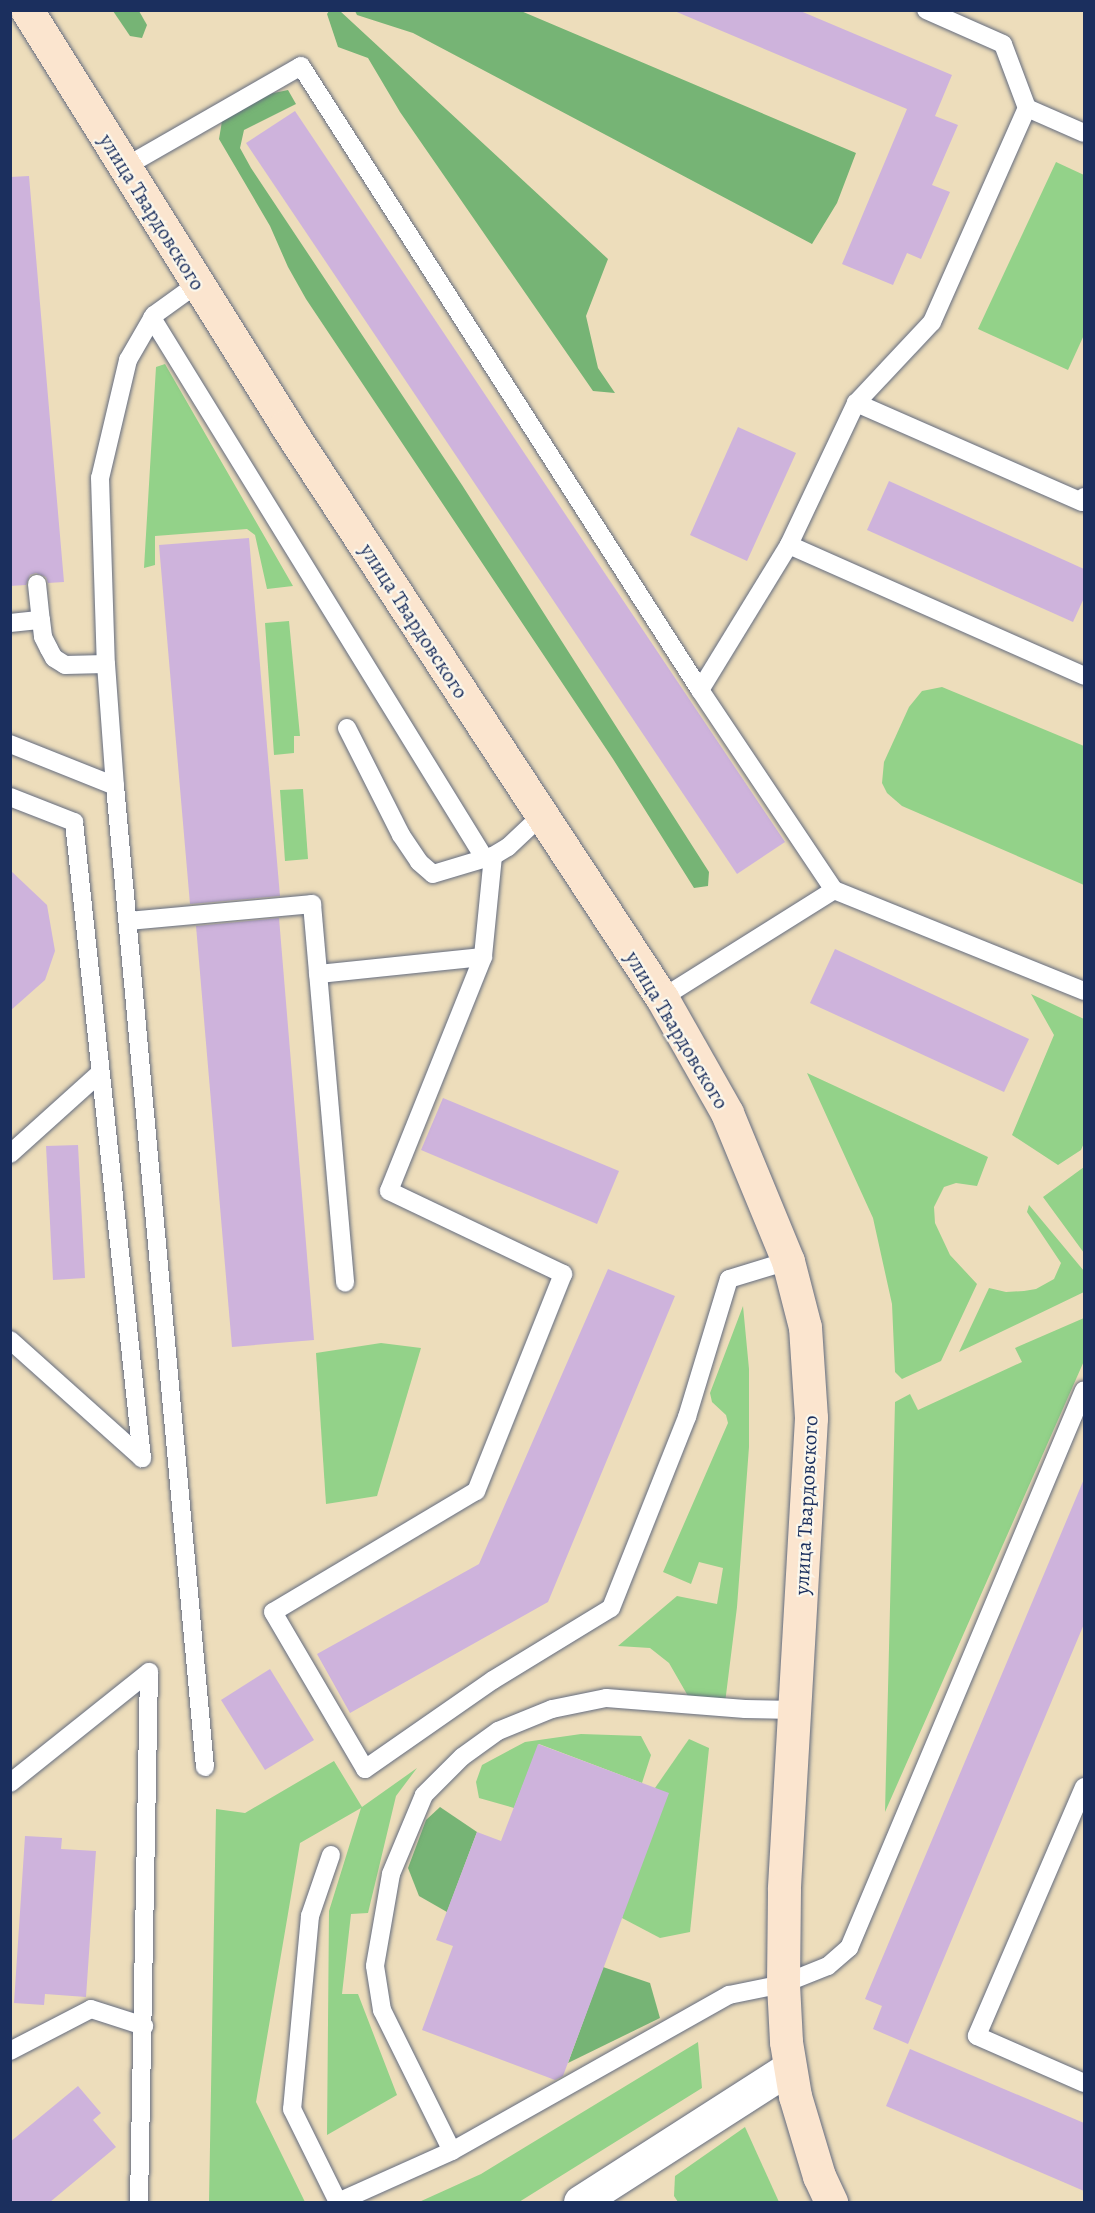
<!DOCTYPE html>
<html>
<head>
<meta charset="utf-8">
<style>
	body { margin:0 }
	#map { position:relative; width:1095px; height:2213px; overflow:hidden; background:#edddbb; font-family:Alegreya,serif }
	div>[style] { position:absolute }
	.green>* { inset:0; background:#93d289 }
	.forest>* { inset:0; background:#76b475 }
	.building>* { inset:0; background:#ceb3dc }
	.roads { filter:drop-shadow(0 0 2px #646c7f) drop-shadow(0 0 2px #646c7f) }
	.lane>* { height:18px; margin:-9px; padding:0 9px; transform-origin:9px; border-radius:9px; background:#fff }
	.street>* { height:33px; margin:-16.5px; padding:0 16.5px; transform-origin:16.5px; border-radius:16.5px; background:#fff }
	.secondary>* { height:33px; margin:-16.5px; padding:0 16.5px; transform-origin:16.5px; border-radius:16.5px; background:#fbe5cf }
	span { translate:-50% -50%; white-space:nowrap; text-align:center; line-height:1.15; -webkit-text-stroke:4.5px #fbf7ec; paint-order:stroke }
	.street-label { font-size:21px; color:#1b2f5e }
	.frame { position:absolute; inset:0; border:12px solid #1b2f5e; pointer-events:none }
</style>
</head>
<body>
<div id="map">
	<div class="green">
		<i style="clip-path:polygon(1056px 162px,1084px 175px,1084px 335px,1068px 370px,978px 329px)"></i>
		<i style="clip-path:polygon(165px 364px,293px 586px,267px 589px,255px 535px,247px 529px,155px 536px,155px 565px,144px 568px,156px 367px)"></i>
		<i style="clip-path:polygon(289px 621px,300px 736px,294px 736px,294px 753px,274px 755px,265px 623px)"></i>
		<i style="clip-path:polygon(942px 687px,1084px 746px,1084px 885px,902px 806px,887px 793px,882px 783px,884px 762px,909px 707px,922px 691px)"></i>
		<i style="clip-path:polygon(303px 789px,308px 859px,285px 861px,280px 790px)"></i>
		<i style="clip-path:polygon(1031px 994px,1084px 1019px,1084px 1143px,1081px 1150px,1058px 1165px,1012px 1135px,1054px 1035px)"></i>
		<i style="clip-path:polygon(807px 1073px,988px 1157px,977px 1186px,956px 1183px,944px 1187px,934px 1207px,935px 1223px,950px 1255px,977px 1284px,941px 1361px,902px 1379px,895px 1372px,892px 1304px,873px 1218px)"></i>
		<i style="clip-path:polygon(1084px 1167px,1083px 1203px,1084px 1253px,1043px 1197px)"></i>
		<i style="clip-path:polygon(1029px 1205px,1084px 1271px,1084px 1292px,959px 1352px,989px 1288px,1006px 1292px,1024px 1291px,1036px 1289px,1054px 1279px,1061px 1263px,1027px 1212px)"></i>
		<i style="clip-path:polygon(743px 1306px,749px 1369px,749px 1447px,737px 1607px,725px 1703px,688px 1696px,669px 1663px,650px 1648px,618px 1646px,677px 1596px,717px 1604px,723px 1568px,699px 1562px,691px 1584px,663px 1572px,728px 1423px,726px 1415px,712px 1402px,710px 1393px)"></i>
		<i style="clip-path:polygon(1084px 1318px,1084px 1361px,885px 1812px,895px 1402px,910px 1394px,918px 1410px,1022px 1362px,1015px 1348px)"></i>
		<i style="clip-path:polygon(381px 1343px,421px 1348px,377px 1496px,326px 1504px,316px 1353px)"></i>
		<i style="clip-path:polygon(581px 1734px,641px 1736px,651px 1755px,642px 1783px,539px 1744px,514px 1808px,479px 1798px,476px 1782px,482px 1765px,525px 1742px)"></i>
		<i style="clip-path:polygon(689px 1739px,709px 1748px,690px 1932px,660px 1938px,622px 1918px,655px 1788px)"></i>
		<i style="clip-path:polygon(334px 1761px,362px 1807px,417px 1768px,396px 1796px,368px 1913px,351px 1914px,342px 1994px,358px 1994px,397px 2095px,327px 2135px,329px 1911px,361px 1808px,300px 1843px,256px 2102px,305px 2202px,209px 2202px,216px 1809px,245px 1813px)"></i>
		<i style="clip-path:polygon(698px 2042px,702px 2088px,519px 2202px,419px 2202px,481px 2174px)"></i>
		<i style="clip-path:polygon(745px 2127px,779px 2202px,678px 2202px,674px 2196px,675px 2176px)"></i>
	</div>
	<div class="forest">
		<i style="clip-path:polygon(113px 11px,139px 11px,147px 25px,142px 38px,130px 36px)"></i>
		<i style="clip-path:polygon(329px 11px,340px 11px,608px 259px,586px 316px,598px 368px,615px 393px,593px 391px,400px 112px,368px 58px,338px 47px,327px 14px)"></i>
		<i style="clip-path:polygon(355px 11px,521px 11px,856px 153px,837px 203px,812px 244px,413px 33px,357px 15px)"></i>
		<i style="clip-path:polygon(288px 90px,296px 104px,244px 130px,240px 148px,251px 168px,462px 485px,709px 872px,708px 886px,694px 888px,613px 759px,306px 299px,288px 267px,270px 226px,219px 139px,222px 121px,269px 94px)"></i>
		<i style="clip-path:polygon(440px 1807px,477px 1832px,447px 1912px,419px 1896px,408px 1868px,426px 1820px)"></i>
		<i style="clip-path:polygon(603px 1967px,650px 1983px,660px 2018px,568px 2063px)"></i>
	</div>
	<div class="building">
		<i style="clip-path:polygon(672px 10px,798px 10px,952px 75px,935px 116px,958px 125px,932px 185px,950px 192px,921px 259px,907px 253px,893px 285px,842px 264px,907px 109px)"></i>
		<i style="clip-path:polygon(295px 111px,785px 842px,737px 874px,246px 143px)"></i>
		<i style="clip-path:polygon(29px 176px,64px 582px,48px 583px,46px 577px,36px 573px,30px 575px,26px 585px,10px 586px,10px 177px)"></i>
		<i style="clip-path:polygon(738px 427px,796px 453px,747px 561px,690px 535px)"></i>
		<i style="clip-path:polygon(889px 481px,1084px 569px,1084px 598px,1073px 622px,867px 530px)"></i>
		<i style="clip-path:polygon(249px 538px,280px 896px,190px 904px,159px 545px)"></i>
		<i style="clip-path:polygon(10px 870px,47px 905px,55px 951px,45px 980px,10px 1011px)"></i>
		<i style="clip-path:polygon(279px 918px,314px 1340px,232px 1347px,196px 926px)"></i>
		<i style="clip-path:polygon(835px 949px,1029px 1039px,1004px 1092px,810px 1003px)"></i>
		<i style="clip-path:polygon(443px 1098px,619px 1171px,597px 1224px,421px 1150px)"></i>
		<i style="clip-path:polygon(78px 1145px,85px 1278px,53px 1280px,46px 1146px)"></i>
		<i style="clip-path:polygon(608px 1269px,675px 1296px,548px 1602px,350px 1713px,317px 1654px,479px 1564px)"></i>
		<i style="clip-path:polygon(1084px 1479px,1084px 1624px,908px 2044px,873px 2029px,882px 2006px,865px 1999px)"></i>
		<i style="clip-path:polygon(270px 1669px,314px 1740px,265px 1770px,221px 1700px)"></i>
		<i style="clip-path:polygon(538px 1744px,669px 1793px,563px 2076px,555px 2080px,422px 2030px,453px 1946px,436px 1940px,477px 1832px,501px 1841px)"></i>
		<i style="clip-path:polygon(25px 1836px,62px 1838px,61px 1849px,96px 1851px,86px 1997px,45px 1994px,44px 2005px,14px 2003px)"></i>
		<i style="clip-path:polygon(910px 2049px,1084px 2123px,1084px 2191px,886px 2106px)"></i>
		<i style="clip-path:polygon(78px 2086px,101px 2113px,93px 2120px,116px 2147px,50px 2202px,10px 2202px,10px 2142px)"></i>
	</div>
	<div class="roads">
		<div class="lane">
			<i style="left:1027px;top:108px;width:62px;rotate:23.7deg"></i>
			<i style="left:123px;top:168px;width:205px;rotate:-29.8deg"></i>
			<i style="left:301px;top:66px;width:741px;rotate:57.4deg"></i>
			<i style="left:700px;top:690px;width:241px;rotate:56.2deg"></i>
			<i style="left:197px;top:284px;width:53px;rotate:144.2deg"></i>
			<i style="left:154px;top:315px;width:52px;rotate:120deg"></i>
			<i style="left:128px;top:360px;width:121px;rotate:103.3deg"></i>
			<i style="left:100px;top:478px;width:186px;rotate:88.2deg"></i>
			<i style="left:106px;top:664px;width:122px;rotate:85.8deg"></i>
			<i style="left:115px;top:786px;width:985px;rotate:84.76deg"></i>
			<i style="left:152px;top:318px;width:635px;rotate:58.39deg"></i>
			<i style="left:856px;top:403px;width:111px;rotate:-46.8deg"></i>
			<i style="left:932px;top:322px;width:234px;rotate:-66.1deg"></i>
			<i style="left:1027px;top:108px;width:68px;rotate:-110.6deg"></i>
			<i style="left:1003px;top:44px;width:84px;rotate:-156.2deg"></i>
			<i style="left:1084px;top:497px;width:5px;rotate:112deg"></i>
			<i style="left:1082px;top:502px;width:247px;rotate:-156.3deg"></i>
			<i style="left:856px;top:403px;width:157px;rotate:115.3deg"></i>
			<i style="left:789px;top:545px;width:323px;rotate:23.9deg"></i>
			<i style="left:37px;top:584px;width:36px;rotate:84deg"></i>
			<i style="left:10px;top:623px;width:31px;rotate:-6deg"></i>
			<i style="left:41px;top:620px;width:17px;rotate:83deg"></i>
			<i style="left:43px;top:637px;width:13px;rotate:63deg"></i>
			<i style="left:49px;top:649px;width:10px;rotate:61deg"></i>
			<i style="left:54px;top:658px;width:13px;rotate:32deg"></i>
			<i style="left:65px;top:665px;width:41px;rotate:-1.4deg"></i>
			<i style="left:700px;top:690px;width:170px;rotate:-58.5deg"></i>
			<i style="left:347px;top:728px;width:120px;rotate:63.2deg"></i>
			<i style="left:401px;top:835px;width:32px;rotate:56deg"></i>
			<i style="left:419px;top:862px;width:18px;rotate:41deg"></i>
			<i style="left:433px;top:874px;width:63px;rotate:-16.7deg"></i>
			<i style="left:10px;top:744px;width:113px;rotate:21.8deg"></i>
			<i style="left:10px;top:797px;width:69px;rotate:21.3deg"></i>
			<i style="left:74px;top:822px;width:640px;rotate:83.9deg"></i>
			<i style="left:142px;top:1458px;width:177px;rotate:-138.2deg"></i>
			<i style="left:542px;top:815px;width:47px;rotate:136.7deg"></i>
			<i style="left:508px;top:847px;width:17px;rotate:149deg"></i>
			<i style="left:493px;top:856px;width:101px;rotate:95.7deg"></i>
			<i style="left:483px;top:957px;width:252px;rotate:111.9deg"></i>
			<i style="left:389px;top:1191px;width:193px;rotate:25.5deg"></i>
			<i style="left:563px;top:1274px;width:234px;rotate:111.8deg"></i>
			<i style="left:476px;top:1491px;width:236px;rotate:149.2deg"></i>
			<i style="left:273px;top:1612px;width:182px;rotate:59.6deg"></i>
			<i style="left:365px;top:1769px;width:156px;rotate:-34.8deg"></i>
			<i style="left:493px;top:1680px;width:138px;rotate:-31.4deg"></i>
			<i style="left:611px;top:1608px;width:206px;rotate:-68.3deg"></i>
			<i style="left:687px;top:1417px;width:144px;rotate:-73.1deg"></i>
			<i style="left:729px;top:1279px;width:62px;rotate:-17deg"></i>
			<i style="left:129px;top:921px;width:184px;rotate:-5.3deg"></i>
			<i style="left:312px;top:904px;width:380px;rotate:85deg"></i>
			<i style="left:318px;top:974px;width:166px;rotate:-5.9deg"></i>
			<i style="left:662px;top:998px;width:203px;rotate:-32.1deg"></i>
			<i style="left:834px;top:890px;width:270px;rotate:22deg"></i>
			<i style="left:10px;top:1154px;width:121px;rotate:-42deg"></i>
			<i style="left:796px;top:1710px;width:51px;rotate:-178.9deg"></i>
			<i style="left:745px;top:1709px;width:139px;rotate:-175.5deg"></i>
			<i style="left:606px;top:1698px;width:55px;rotate:168.5deg"></i>
			<i style="left:552px;top:1709px;width:58px;rotate:157.8deg"></i>
			<i style="left:498px;top:1731px;width:44px;rotate:144.2deg"></i>
			<i style="left:462px;top:1757px;width:54px;rotate:135deg"></i>
			<i style="left:424px;top:1795px;width:86px;rotate:112.7deg"></i>
			<i style="left:391px;top:1874px;width:93px;rotate:99.9deg"></i>
			<i style="left:375px;top:1966px;width:45px;rotate:81deg"></i>
			<i style="left:382px;top:2010px;width:157px;rotate:63.6deg"></i>
			<i style="left:452px;top:2151px;width:318px;rotate:-29.4deg"></i>
			<i style="left:729px;top:1995px;width:55px;rotate:-11.5deg"></i>
			<i style="left:783px;top:1984px;width:48px;rotate:-21.8deg"></i>
			<i style="left:828px;top:1966px;width:28px;rotate:-41deg"></i>
			<i style="left:849px;top:1948px;width:605px;rotate:-67.16deg"></i>
			<i style="left:10px;top:1783px;width:178px;rotate:-38.6deg"></i>
			<i style="left:1084px;top:1787px;width:271px;rotate:113.3deg"></i>
			<i style="left:977px;top:2036px;width:117px;rotate:23.7deg"></i>
			<i style="left:331px;top:1855px;width:65px;rotate:109deg"></i>
			<i style="left:310px;top:1916px;width:194px;rotate:95.3deg"></i>
			<i style="left:292px;top:2109px;width:104px;rotate:63.7deg"></i>
			<i style="left:338px;top:2202px;width:125px;rotate:-24.1deg"></i>
			<i style="left:10px;top:2051px;width:91px;rotate:-27.4deg"></i>
			<i style="left:91px;top:2009px;width:56px;rotate:17.8deg"></i>
			<i style="left:139px;top:2202px;width:530px;rotate:-88.92deg"></i>
		</div>
		<div class="street">
			<i style="left:580px;top:2202px;width:248px;rotate:-32.7deg"></i>
		</div>
		<div class="secondary">
			<i style="left:27px;top:10px;width:489px;rotate:58deg"></i>
			<i style="left:286px;top:425px;width:685px;rotate:56.73deg"></i>
			<i style="left:662px;top:998px;width:132px;rotate:60.5deg"></i>
			<i style="left:727px;top:1113px;width:160px;rotate:67.6deg"></i>
			<i style="left:788px;top:1261px;width:68px;rotate:75.6deg"></i>
			<i style="left:805px;top:1327px;width:91px;rotate:86.2deg"></i>
			<i style="left:811px;top:1418px;width:472px;rotate:93.3deg"></i>
			<i style="left:784px;top:1889px;width:95px;rotate:90.6deg"></i>
			<i style="left:783px;top:1984px;width:58px;rotate:87deg"></i>
			<i style="left:786px;top:2042px;width:55px;rotate:80.5deg"></i>
			<i style="left:795px;top:2096px;width:84px;rotate:73.3deg"></i>
			<i style="left:819px;top:2176px;width:29px;rotate:65deg"></i>
		</div>
	</div>
	<div class="street-label">
		<span style="left:152px;top:212px;rotate:58deg">улица Твардовского</span>
		<span style="left:414px;top:621px;rotate:57deg">улица Твардовского</span>
		<span style="left:677px;top:1030px;rotate:59deg">улица Твардовского</span>
		<span style="left:806px;top:1505px;rotate:-87deg">улица Твардовского</span>
	</div>
	<div class="frame"></div>
</div>
</body>
</html>
